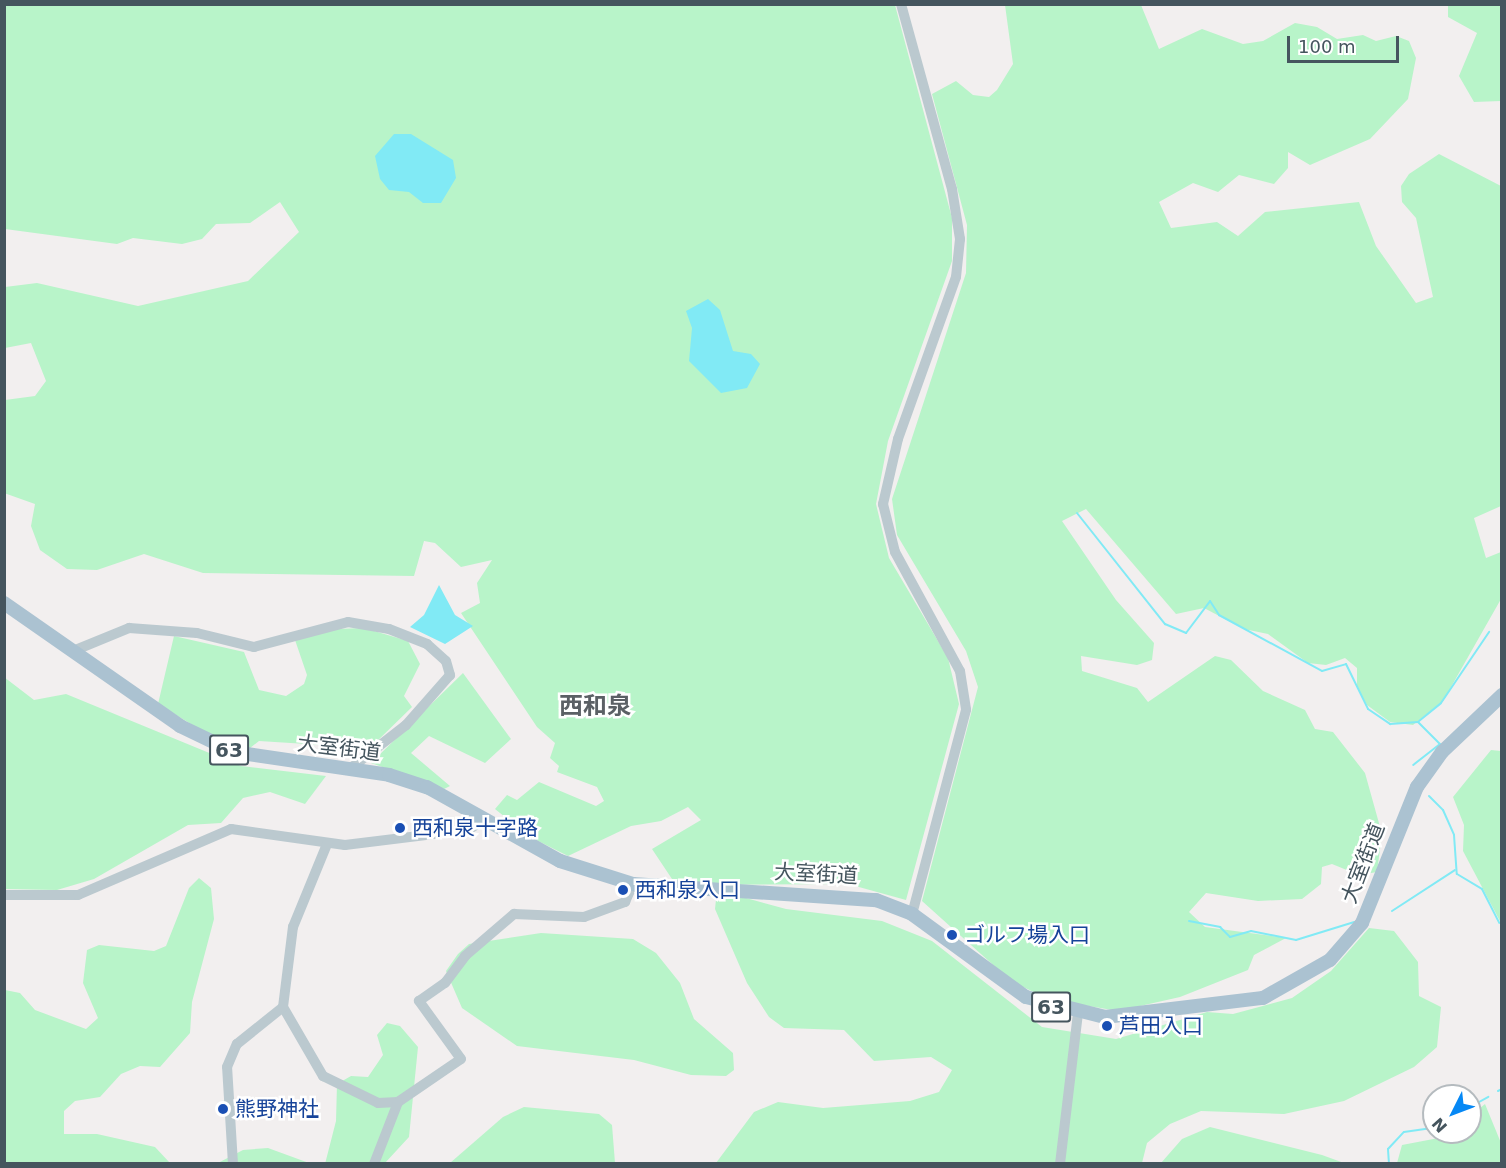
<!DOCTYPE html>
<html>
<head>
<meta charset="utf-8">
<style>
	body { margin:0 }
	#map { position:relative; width:1506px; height:1168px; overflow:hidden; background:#f2efef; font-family:"DejaVu Sans","Noto Sans JP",sans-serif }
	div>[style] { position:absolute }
	.green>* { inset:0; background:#b8f4c9 }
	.water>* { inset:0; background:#81eaf5 }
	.stream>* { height:2px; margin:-1px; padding:0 1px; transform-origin:1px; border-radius:1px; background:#81eaf5 }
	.minor>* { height:10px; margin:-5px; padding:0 5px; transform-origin:5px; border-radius:5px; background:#bbc9cf }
	.major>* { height:14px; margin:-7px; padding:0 7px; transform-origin:7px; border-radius:7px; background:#abc2d1 }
	.dots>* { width:16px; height:16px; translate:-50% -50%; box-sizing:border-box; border:3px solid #fff; border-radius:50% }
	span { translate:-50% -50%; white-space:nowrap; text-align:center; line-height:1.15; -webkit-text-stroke:5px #fff; paint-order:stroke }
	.shield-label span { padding:2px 4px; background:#fff; border:2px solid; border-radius:4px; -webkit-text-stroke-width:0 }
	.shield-label { font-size:20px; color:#45555e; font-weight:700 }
	.street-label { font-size:21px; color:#45555e }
	.transit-label { font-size:21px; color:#164399 }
	.left { translate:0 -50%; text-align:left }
	.quarter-label { font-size:24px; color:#5b6065; font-weight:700 }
	.frame { position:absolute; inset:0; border:6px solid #45555e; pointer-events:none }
	.north { position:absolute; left:1422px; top:1084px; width:60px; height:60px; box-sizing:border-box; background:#fff; border:2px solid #b5bbbf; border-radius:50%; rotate:228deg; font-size:16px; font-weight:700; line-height:24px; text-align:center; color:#45555e }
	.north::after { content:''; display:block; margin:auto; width:21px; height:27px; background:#0688f5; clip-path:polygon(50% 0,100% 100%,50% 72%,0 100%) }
	.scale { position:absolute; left:1287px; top:36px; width:112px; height:27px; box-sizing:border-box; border:3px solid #45555e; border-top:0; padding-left:8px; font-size:18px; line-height:21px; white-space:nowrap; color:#45555e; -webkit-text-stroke:4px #fff; paint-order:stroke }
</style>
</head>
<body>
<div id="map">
	<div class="green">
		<i style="clip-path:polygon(5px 5px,895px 5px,952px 218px,952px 261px,888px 441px,876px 504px,889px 558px,948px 658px,959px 704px,906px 900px,848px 884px,676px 885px,652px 849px,701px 820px,688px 807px,661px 821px,631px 826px,568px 856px,530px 837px,495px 809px,507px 795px,517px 800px,539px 782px,596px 806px,604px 801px,597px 787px,557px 772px,559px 766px,550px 758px,555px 743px,537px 727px,461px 613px,480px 603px,477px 583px,492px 560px,461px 567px,435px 543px,424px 541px,414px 576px,203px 573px,144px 554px,97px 570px,67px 569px,40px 550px,31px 526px,35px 504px,4px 493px,5px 400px,35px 396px,46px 381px,31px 343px,5px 348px,5px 287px,37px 283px,138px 306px,248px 281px,299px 232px,280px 202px,250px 223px,216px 224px,202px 239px,182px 244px,133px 238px,117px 244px,5px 229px)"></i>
		<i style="clip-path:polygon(1005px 5px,1198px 5px,1141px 5px,1159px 49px,1202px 29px,1243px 44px,1263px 41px,1295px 23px,1317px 27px,1337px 39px,1363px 35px,1376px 41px,1396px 36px,1409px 41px,1416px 58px,1408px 99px,1370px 139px,1310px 165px,1288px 152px,1288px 168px,1274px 184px,1239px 175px,1218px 192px,1193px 183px,1159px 202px,1171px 228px,1217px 222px,1238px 236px,1265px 212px,1359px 202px,1376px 246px,1416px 303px,1433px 297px,1416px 218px,1402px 202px,1401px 186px,1409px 174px,1439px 154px,1501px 186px,1501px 506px,1474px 518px,1486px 558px,1501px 552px,1501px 599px,1443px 701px,1413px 725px,1390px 722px,1367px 705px,1357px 687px,1357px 668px,1345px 658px,1326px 665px,1308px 663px,1268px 634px,1244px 629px,1204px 608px,1176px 614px,1086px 509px,1062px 521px,1116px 600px,1154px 643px,1152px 660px,1137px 665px,1081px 656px,1082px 671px,1137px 688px,1148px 702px,1215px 656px,1231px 660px,1263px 691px,1305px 710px,1315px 729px,1333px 732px,1365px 773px,1382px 834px,1377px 872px,1359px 875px,1332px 864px,1322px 867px,1321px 884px,1302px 899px,1258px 901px,1206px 893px,1189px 912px,1205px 927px,1286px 938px,1254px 955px,1248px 970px,1180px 997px,1118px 1011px,1048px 999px,1011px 981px,922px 901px,978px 687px,966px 651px,897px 535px,892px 499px,966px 273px,967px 225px,932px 94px,956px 81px,973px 95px,989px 97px,997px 90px,1013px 64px)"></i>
		<i style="clip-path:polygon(1448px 5px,1501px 5px,1501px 101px,1474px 102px,1459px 76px,1477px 33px,1448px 17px)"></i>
		<i style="clip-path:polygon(364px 628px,408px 641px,420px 664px,404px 696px,412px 707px,370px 748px,259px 741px,250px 748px,209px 735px,158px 704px,174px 636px,244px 652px,259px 690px,286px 696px,304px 684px,307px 675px,295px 640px,335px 629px)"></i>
		<i style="clip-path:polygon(463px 673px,511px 739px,485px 763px,429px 736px,411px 753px,450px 786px,444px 789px,371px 763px)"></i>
		<i style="clip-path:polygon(4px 677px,34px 700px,66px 694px,241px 766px,326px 776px,305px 804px,270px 792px,243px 798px,221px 823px,188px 825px,94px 879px,57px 890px,5px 889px)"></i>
		<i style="clip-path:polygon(1491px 750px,1501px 751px,1501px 923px,1463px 851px,1464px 825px,1453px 797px)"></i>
		<i style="clip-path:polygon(199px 878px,211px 888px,214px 919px,192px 1002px,190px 1033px,160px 1067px,140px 1066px,121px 1074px,100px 1097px,75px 1101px,64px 1111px,64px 1134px,97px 1134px,155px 1147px,170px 1163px,5px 1163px,5px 990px,20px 993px,35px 1010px,86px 1029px,98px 1018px,83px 983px,87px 950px,99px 945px,154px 951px,166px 946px,189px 888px)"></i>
		<i style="clip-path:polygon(717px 890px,786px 909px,882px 921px,932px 941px,1042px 1027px,1116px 1039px,1207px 1012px,1233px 1014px,1292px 998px,1331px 971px,1369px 928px,1394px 931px,1418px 962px,1419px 996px,1441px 1007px,1437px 1047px,1414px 1067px,1344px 1101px,1284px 1114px,1201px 1111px,1170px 1124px,1147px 1143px,1142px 1163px,716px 1163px,754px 1112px,778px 1102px,823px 1108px,910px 1101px,939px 1092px,952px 1070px,931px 1057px,874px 1061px,844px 1030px,784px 1028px,769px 1017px,747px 983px,715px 909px)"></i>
		<i style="clip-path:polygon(541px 933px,633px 939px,656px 953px,680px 983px,694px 1019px,733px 1053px,734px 1070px,726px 1076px,691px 1075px,634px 1060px,517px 1046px,462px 1008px,446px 971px,458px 954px,469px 944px)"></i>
		<i style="clip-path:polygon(387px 1023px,400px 1026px,418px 1047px,409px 1137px,385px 1163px,325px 1164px,336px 1121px,337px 1084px,351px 1076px,368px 1077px,383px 1055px,377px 1035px)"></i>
		<i style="clip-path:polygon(1485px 1104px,1501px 1143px,1501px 1163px,1397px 1163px,1402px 1145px,1470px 1132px,1470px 1116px)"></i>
		<i style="clip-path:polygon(524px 1107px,599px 1114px,612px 1125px,615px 1163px,450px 1163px,503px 1117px)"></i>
		<i style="clip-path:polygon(1210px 1127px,1322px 1155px,1344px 1163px,1161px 1163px,1182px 1139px)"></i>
		<i style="clip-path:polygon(268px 1148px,309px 1163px,216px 1164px,243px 1150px)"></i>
	</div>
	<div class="water">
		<i style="clip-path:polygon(394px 134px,411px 134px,453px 160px,456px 178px,441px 203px,423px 203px,409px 192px,389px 190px,380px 179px,375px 156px)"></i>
		<i style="clip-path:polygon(708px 299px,720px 310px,733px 351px,751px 354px,760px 364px,747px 388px,721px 393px,689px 361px,692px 328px,686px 311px)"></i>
		<i style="clip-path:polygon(439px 585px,455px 615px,473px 626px,445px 644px,410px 627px,424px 615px)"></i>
	</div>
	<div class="stream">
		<i style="left:1077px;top:513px;width:142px;rotate:51.6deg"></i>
		<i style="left:1165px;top:624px;width:23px;rotate:23deg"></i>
		<i style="left:1186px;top:633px;width:40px;rotate:-53deg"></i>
		<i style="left:1210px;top:601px;width:17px;rotate:57deg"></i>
		<i style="left:1219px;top:615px;width:117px;rotate:28.5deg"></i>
		<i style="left:1322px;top:671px;width:25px;rotate:-16deg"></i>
		<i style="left:1346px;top:664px;width:50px;rotate:63.9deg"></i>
		<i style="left:1368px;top:709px;width:27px;rotate:34deg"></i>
		<i style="left:1390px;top:724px;width:28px;rotate:-4deg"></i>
		<i style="left:1418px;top:722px;width:31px;rotate:45deg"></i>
		<i style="left:1440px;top:744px;width:34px;rotate:142deg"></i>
		<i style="left:1419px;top:721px;width:28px;rotate:-39deg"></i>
		<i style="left:1441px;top:703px;width:86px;rotate:-55.9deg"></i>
		<i style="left:1429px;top:796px;width:20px;rotate:45deg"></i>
		<i style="left:1443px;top:810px;width:27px;rotate:66deg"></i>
		<i style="left:1454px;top:835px;width:39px;rotate:86deg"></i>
		<i style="left:1457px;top:874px;width:29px;rotate:31deg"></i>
		<i style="left:1482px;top:889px;width:38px;rotate:63deg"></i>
		<i style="left:1392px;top:911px;width:75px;rotate:-33.1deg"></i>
		<i style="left:1189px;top:921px;width:32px;rotate:11deg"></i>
		<i style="left:1220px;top:927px;width:14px;rotate:45deg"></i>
		<i style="left:1230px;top:937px;width:22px;rotate:-16deg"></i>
		<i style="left:1251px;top:931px;width:46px;rotate:11.3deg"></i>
		<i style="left:1296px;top:940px;width:61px;rotate:-17.2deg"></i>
		<i style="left:1498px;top:1091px;width:4px;rotate:-27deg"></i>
		<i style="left:1470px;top:1107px;width:21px;rotate:-29deg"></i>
		<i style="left:1389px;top:1164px;width:15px;rotate:-94deg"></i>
		<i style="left:1388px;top:1149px;width:23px;rotate:-47deg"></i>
		<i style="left:1404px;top:1132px;width:30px;rotate:-8deg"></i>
	</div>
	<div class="minor">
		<i style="left:901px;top:4px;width:192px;rotate:74.6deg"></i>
		<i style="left:952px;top:189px;width:51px;rotate:80.9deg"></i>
		<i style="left:960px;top:239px;width:38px;rotate:96deg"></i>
		<i style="left:956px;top:277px;width:172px;rotate:109.7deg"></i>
		<i style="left:898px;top:439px;width:67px;rotate:103deg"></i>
		<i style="left:883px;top:504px;width:49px;rotate:76deg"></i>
		<i style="left:895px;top:552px;width:136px;rotate:61.4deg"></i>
		<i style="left:960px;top:671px;width:39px;rotate:81deg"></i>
		<i style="left:966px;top:710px;width:211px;rotate:104.8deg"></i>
		<i style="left:73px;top:651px;width:61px;rotate:-22.3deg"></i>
		<i style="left:129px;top:628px;width:68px;rotate:4.2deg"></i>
		<i style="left:197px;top:633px;width:59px;rotate:13.8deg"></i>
		<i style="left:254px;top:647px;width:97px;rotate:-14.9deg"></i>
		<i style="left:348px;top:622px;width:42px;rotate:9.7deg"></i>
		<i style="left:389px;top:629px;width:41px;rotate:21.5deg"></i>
		<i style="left:427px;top:644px;width:25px;rotate:42deg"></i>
		<i style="left:446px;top:661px;width:15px;rotate:74deg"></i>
		<i style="left:450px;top:675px;width:67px;rotate:131.3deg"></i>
		<i style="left:406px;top:725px;width:70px;rotate:142deg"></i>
		<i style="left:4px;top:895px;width:74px"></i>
		<i style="left:78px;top:895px;width:167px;rotate:-23.3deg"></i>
		<i style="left:231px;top:829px;width:115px;rotate:8deg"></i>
		<i style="left:345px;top:845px;width:124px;rotate:-7deg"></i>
		<i style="left:468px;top:830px;width:20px;rotate:-33deg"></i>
		<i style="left:283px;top:1007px;width:80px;rotate:59.9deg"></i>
		<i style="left:323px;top:1076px;width:61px;rotate:26.1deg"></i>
		<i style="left:378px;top:1103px;width:20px;rotate:-3deg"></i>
		<i style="left:398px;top:1102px;width:76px;rotate:-34.3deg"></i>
		<i style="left:461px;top:1059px;width:72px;rotate:-125.9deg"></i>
		<i style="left:419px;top:1001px;width:32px;rotate:-35deg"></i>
		<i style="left:445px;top:983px;width:34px;rotate:-53deg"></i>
		<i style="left:465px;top:956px;width:65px;rotate:-40.6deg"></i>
		<i style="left:514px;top:914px;width:70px;rotate:2.5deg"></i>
		<i style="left:584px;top:917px;width:44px;rotate:-20.1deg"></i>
		<i style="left:625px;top:902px;width:20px;rotate:-66deg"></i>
		<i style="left:233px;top:1164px;width:97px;rotate:-93.5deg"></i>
		<i style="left:227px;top:1067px;width:25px;rotate:-67deg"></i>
		<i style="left:237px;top:1044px;width:59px;rotate:-38.8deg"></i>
		<i style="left:283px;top:1007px;width:81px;rotate:-82.9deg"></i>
		<i style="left:293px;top:927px;width:90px;rotate:-67.7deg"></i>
		<i style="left:374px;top:1164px;width:66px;rotate:-68.8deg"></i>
		<i style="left:1060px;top:1164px;width:151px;rotate:-83.2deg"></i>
	</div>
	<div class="major">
		<i style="left:4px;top:603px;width:215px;rotate:34.9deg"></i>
		<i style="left:180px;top:726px;width:60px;rotate:25.7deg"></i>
		<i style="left:234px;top:752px;width:157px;rotate:8.4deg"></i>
		<i style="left:389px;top:775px;width:40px;rotate:18deg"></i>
		<i style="left:427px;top:787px;width:152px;rotate:29.1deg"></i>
		<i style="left:560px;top:861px;width:77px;rotate:17.5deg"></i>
		<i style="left:633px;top:884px;width:244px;rotate:3.8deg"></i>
		<i style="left:876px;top:900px;width:39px;rotate:21deg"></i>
		<i style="left:912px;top:914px;width:141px;rotate:36.1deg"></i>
		<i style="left:1026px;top:997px;width:81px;rotate:14.2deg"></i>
		<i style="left:1105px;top:1017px;width:159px;rotate:-6.9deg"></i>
		<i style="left:1263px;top:998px;width:77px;rotate:-29.6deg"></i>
		<i style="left:1330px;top:960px;width:49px;rotate:-49.1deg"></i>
		<i style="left:1362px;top:923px;width:147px;rotate:-68deg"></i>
		<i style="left:1417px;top:787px;width:43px;rotate:-54.5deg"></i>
		<i style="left:1442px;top:752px;width:83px;rotate:-43.5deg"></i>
	</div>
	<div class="dots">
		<i style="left:400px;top:828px;background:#1a4fb4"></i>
		<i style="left:623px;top:890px;background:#1a4fb4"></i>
		<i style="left:952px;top:935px;background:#1a4fb4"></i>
		<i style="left:1107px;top:1026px;background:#1a4fb4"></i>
		<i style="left:223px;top:1109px;background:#1a4fb4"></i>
	</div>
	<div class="shield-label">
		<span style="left:229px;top:750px">63</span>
		<span style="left:1051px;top:1007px">63</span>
	</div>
	<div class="street-label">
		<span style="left:339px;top:748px;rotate:7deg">大室街道</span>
		<span style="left:1363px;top:863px;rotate:-69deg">大室街道</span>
		<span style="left:816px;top:874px;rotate:3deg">大室街道</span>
	</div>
	<div class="transit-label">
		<span class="left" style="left:412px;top:828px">西和泉十字路</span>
		<span class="left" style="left:635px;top:890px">西和泉入口</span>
		<span class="left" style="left:964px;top:935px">ゴルフ場入口</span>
		<span class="left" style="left:1119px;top:1026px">芦田入口</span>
		<span class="left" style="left:235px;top:1109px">熊野神社</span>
	</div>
	<div class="quarter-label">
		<span style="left:595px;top:707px">西和泉</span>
	</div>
	<div class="frame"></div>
	<div class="north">N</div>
	<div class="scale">100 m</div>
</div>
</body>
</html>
